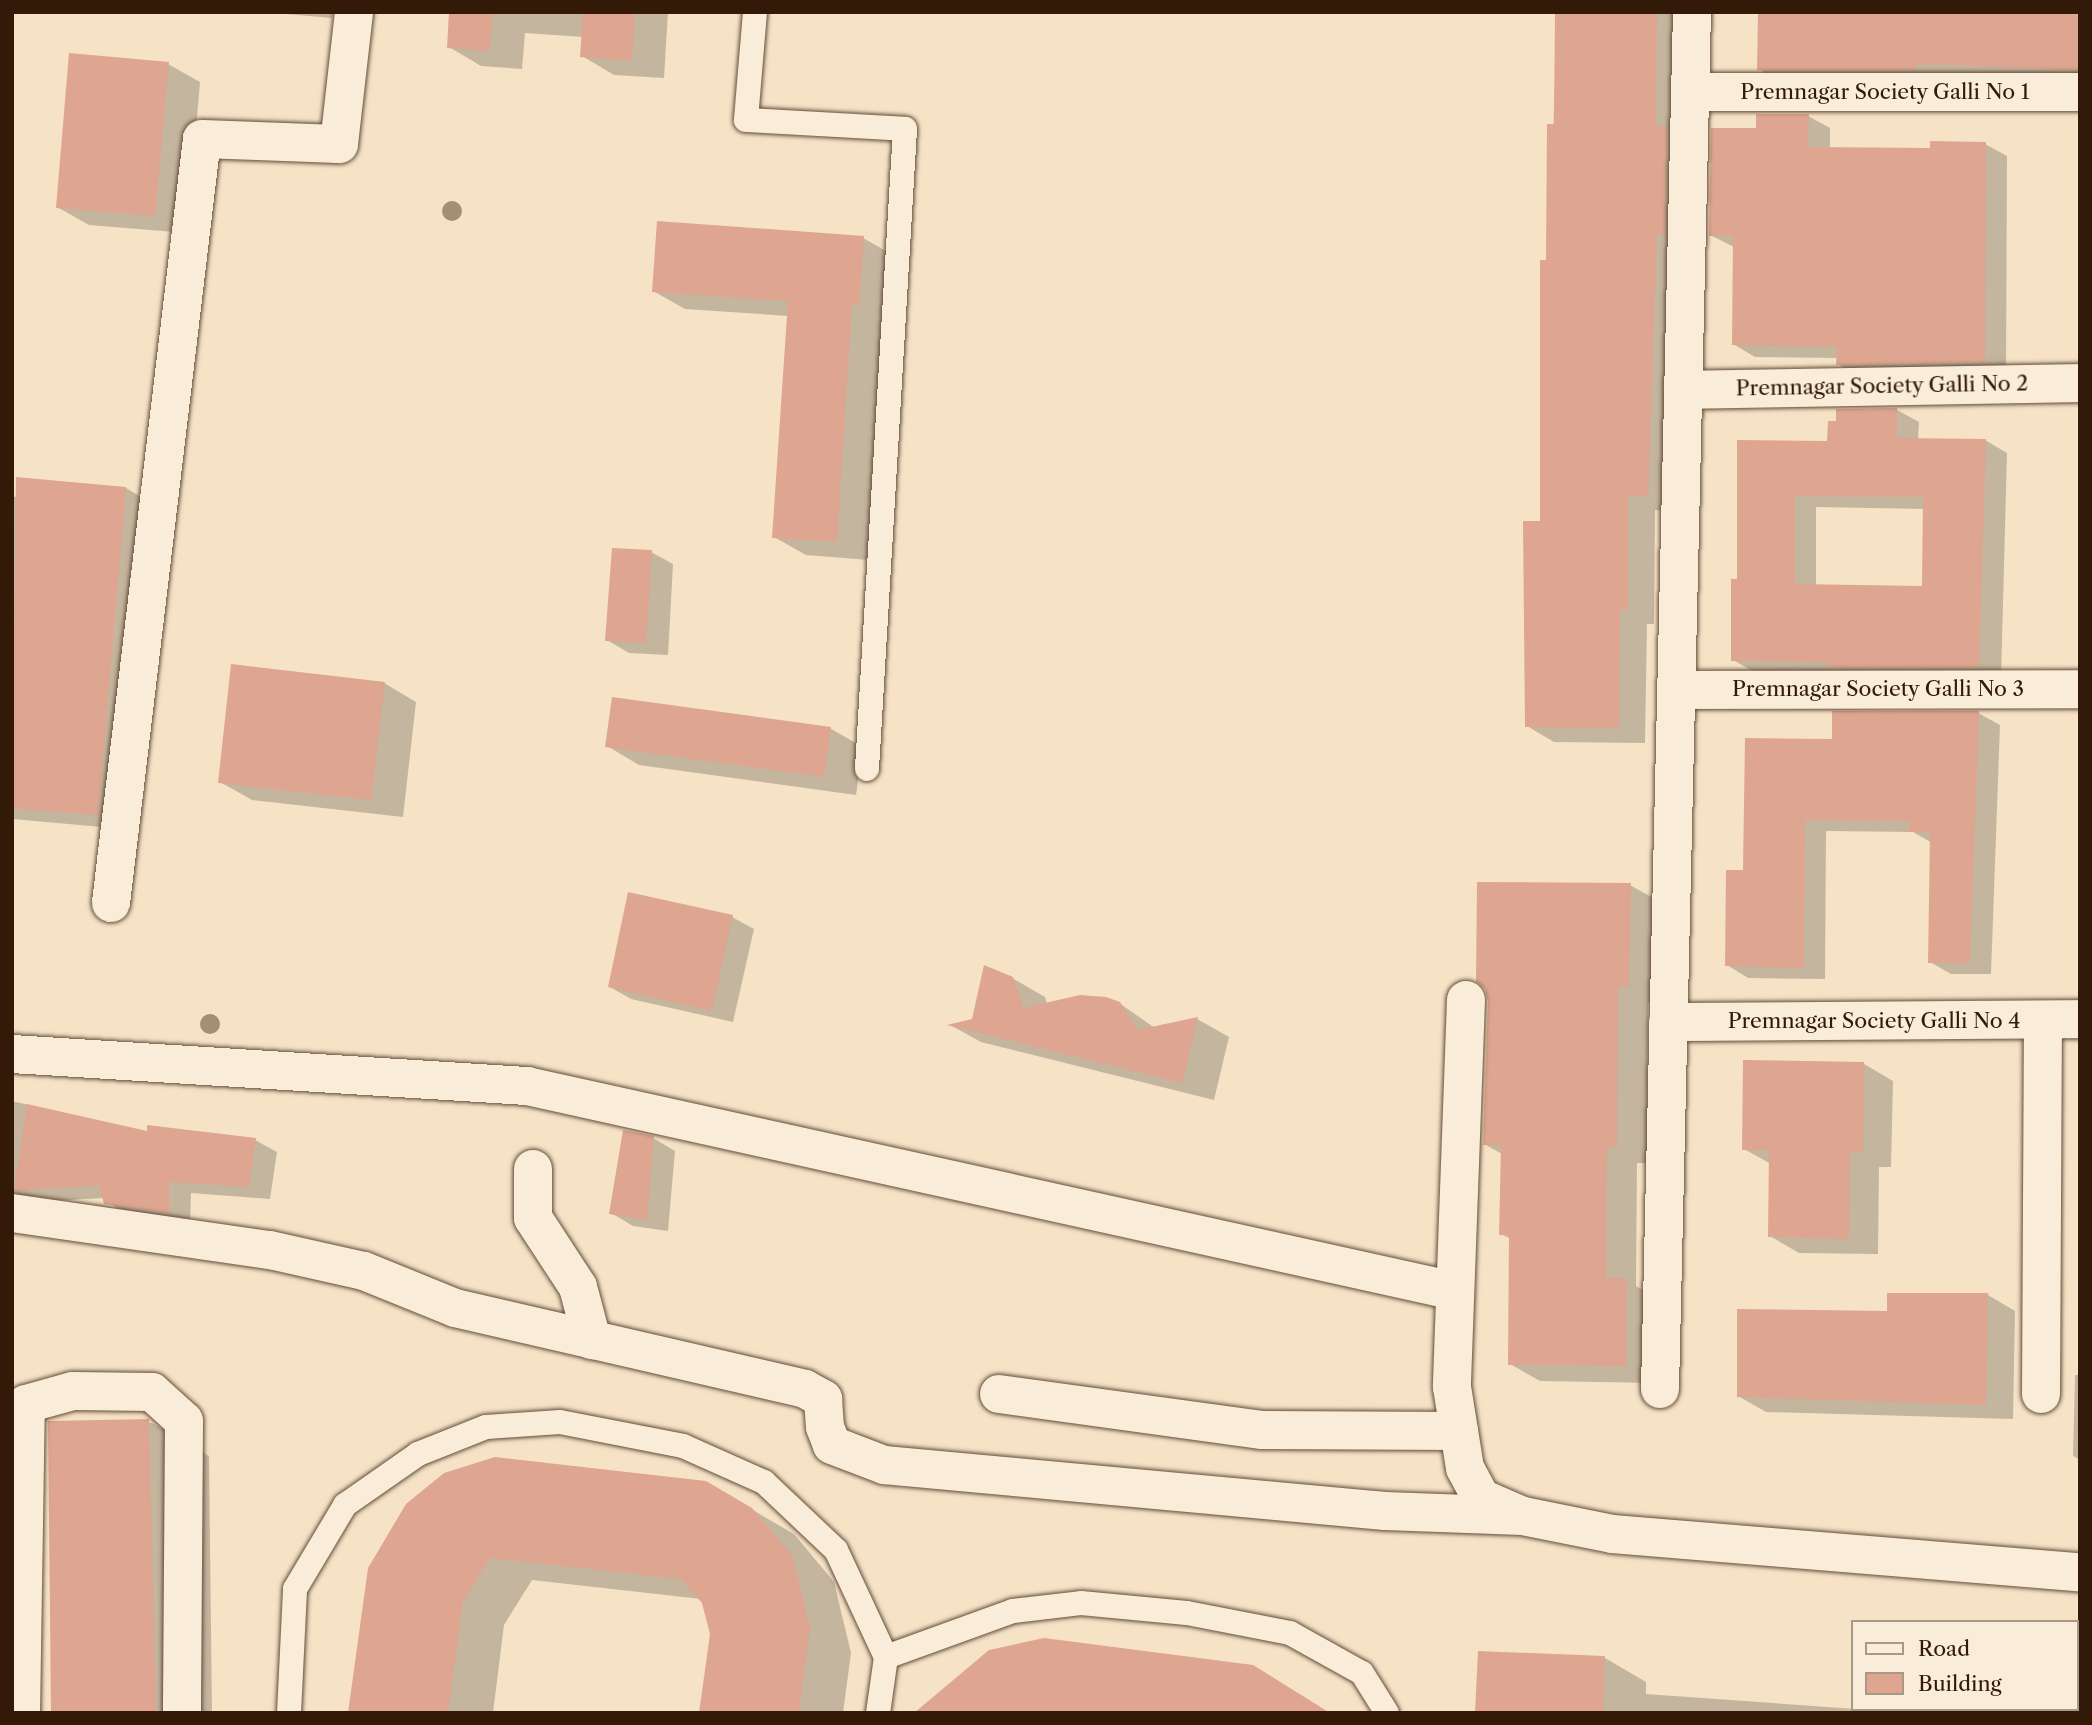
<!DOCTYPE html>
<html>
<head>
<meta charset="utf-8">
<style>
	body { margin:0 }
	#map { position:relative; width:2092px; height:1725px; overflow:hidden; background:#f6e3c6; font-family:"Libre Caslon Text",serif }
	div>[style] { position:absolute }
	.shadow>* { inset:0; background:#0003 }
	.building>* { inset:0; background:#dea590 }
	.roads { filter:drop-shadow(0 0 2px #644c38) drop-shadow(0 0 2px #644c38) }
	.lane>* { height:24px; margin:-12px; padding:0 12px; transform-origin:12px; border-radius:12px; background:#f9edda }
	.street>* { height:38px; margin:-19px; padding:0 19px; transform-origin:19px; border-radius:19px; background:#f9edda }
	.trees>* { width:20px; height:20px; margin:-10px; border-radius:50%; background:#a19075 }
	span { translate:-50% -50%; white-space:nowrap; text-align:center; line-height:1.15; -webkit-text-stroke:6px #f9edda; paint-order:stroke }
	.street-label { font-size:21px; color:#331908 }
	.frame { position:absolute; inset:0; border:14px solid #331908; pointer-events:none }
	.legend { position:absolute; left:1851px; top:1620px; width:228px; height:91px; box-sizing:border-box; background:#f9edda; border:2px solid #aa9886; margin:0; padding:9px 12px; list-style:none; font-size:21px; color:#331908 }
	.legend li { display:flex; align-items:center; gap:14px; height:35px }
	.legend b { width:35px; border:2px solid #aa9886 }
</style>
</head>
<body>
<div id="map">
	<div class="shadow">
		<i style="clip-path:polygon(263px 12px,333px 12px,332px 18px)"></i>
		<i style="clip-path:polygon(451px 12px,668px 12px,664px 78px,614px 75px,582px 56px,583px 37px,525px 33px,522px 69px,481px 66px,449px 47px)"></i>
		<i style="clip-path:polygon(1557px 12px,1683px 12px,1675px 511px,1655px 510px,1654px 624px,1647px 624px,1645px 743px,1554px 742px,1527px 726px,1541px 523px)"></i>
		<i style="clip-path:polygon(2080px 12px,2080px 82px,1780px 82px,1759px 69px)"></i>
		<i style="clip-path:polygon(168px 64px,200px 82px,187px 233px,89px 225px,57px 207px)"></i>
		<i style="clip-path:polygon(1808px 116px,1830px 128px,1830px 149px,1932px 150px,1985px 144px,2007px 156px,2006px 373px,1860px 377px,1838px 364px,1838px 358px,1755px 357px,1733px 344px,1734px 247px,1710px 235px,1758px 130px)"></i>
		<i style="clip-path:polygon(863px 238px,895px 256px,869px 560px,806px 555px,774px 537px,788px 316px,685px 309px,653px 291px)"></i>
		<i style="clip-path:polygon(evenodd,1897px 410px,1919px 422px,1918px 440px,1985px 440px,2007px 453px,2001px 679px,1754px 672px,1733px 660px,1738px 581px,1829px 443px,1897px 410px,1816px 507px,1925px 509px,1923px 588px,1816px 586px,1816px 507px)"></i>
		<i style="clip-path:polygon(126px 488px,151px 503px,124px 829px,12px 819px,12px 497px)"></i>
		<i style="clip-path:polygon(651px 552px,673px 564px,668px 655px,629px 653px,607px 640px)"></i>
		<i style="clip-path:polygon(384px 683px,416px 702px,403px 817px,252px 800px,220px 782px)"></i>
		<i style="clip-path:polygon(1978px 713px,2000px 725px,1991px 974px,1951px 974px,1930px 962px,1932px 843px,1913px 832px,1826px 831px,1825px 979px,1748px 978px,1727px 965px,1745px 872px,1833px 741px)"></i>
		<i style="clip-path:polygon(831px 729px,863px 747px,856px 795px,639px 765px,607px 746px)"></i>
		<i style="clip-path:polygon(1630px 885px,1660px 902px,1659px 1003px,1648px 1003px,1647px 1163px,1637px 1163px,1636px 1286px,1657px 1298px,1656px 1383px,1540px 1381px,1510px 1364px,1511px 1239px,1501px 1234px,1502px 1154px,1484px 1144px)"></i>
		<i style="clip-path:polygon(732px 917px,754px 929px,733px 1022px,631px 999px,610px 987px)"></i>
		<i style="clip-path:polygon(1012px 978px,1045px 997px,1047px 1004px,1119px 1003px,1155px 1028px,1197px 1019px,1229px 1037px,1214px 1100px,981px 1042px,952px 1026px,973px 1021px)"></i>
		<i style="clip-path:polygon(1864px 1064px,1893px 1081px,1891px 1167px,1879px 1167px,1878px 1254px,1799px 1253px,1770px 1236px,1771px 1164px,1744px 1149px)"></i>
		<i style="clip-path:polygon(12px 1101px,149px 1133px,255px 1140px,277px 1152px,270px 1199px,191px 1193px,190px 1225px,127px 1216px,104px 1198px,12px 1203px)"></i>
		<i style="clip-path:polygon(653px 1138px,675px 1151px,668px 1231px,633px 1226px,611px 1213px)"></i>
		<i style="clip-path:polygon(1988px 1295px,2015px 1311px,2013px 1419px,1766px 1412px,1738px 1396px,1889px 1312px)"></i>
		<i style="clip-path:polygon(2075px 1375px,2080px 1375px,2080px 1460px,2073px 1456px)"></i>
		<i style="clip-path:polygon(49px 1422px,152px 1423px,209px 1456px,212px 1713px,53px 1713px)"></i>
		<i style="clip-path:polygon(706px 1483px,794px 1534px,834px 1582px,851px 1653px,843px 1713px,701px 1713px,711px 1634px,701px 1599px,532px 1580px,504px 1625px,493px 1713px,350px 1713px,370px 1568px)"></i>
		<i style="clip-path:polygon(1605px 1658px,1646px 1682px,1646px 1694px,1911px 1713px,1477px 1713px)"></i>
	</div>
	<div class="building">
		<i style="clip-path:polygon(449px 12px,493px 12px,490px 51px,447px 48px)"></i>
		<i style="clip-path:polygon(583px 12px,635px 12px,632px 61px,580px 57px)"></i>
		<i style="clip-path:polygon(1555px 12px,1657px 12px,1656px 125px,1667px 126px,1665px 235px,1657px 235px,1648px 496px,1628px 496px,1628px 610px,1620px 610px,1619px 728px,1525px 727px,1523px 521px,1540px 521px,1540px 260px,1546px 260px,1547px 124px,1554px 124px)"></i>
		<i style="clip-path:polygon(1758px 12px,2080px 12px,2080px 70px,1916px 64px,1916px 70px,1757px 70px)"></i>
		<i style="clip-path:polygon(69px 53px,169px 62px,155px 216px,56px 208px)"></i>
		<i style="clip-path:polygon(1756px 114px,1809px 114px,1808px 147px,1930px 148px,1930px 141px,1986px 142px,1985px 362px,1836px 365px,1837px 347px,1732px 345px,1733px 236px,1709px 236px,1711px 128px,1756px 128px)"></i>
		<i style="clip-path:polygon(657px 221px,864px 236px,859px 306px,852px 305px,837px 542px,772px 538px,788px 301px,652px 292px)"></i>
		<i style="clip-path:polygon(evenodd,1897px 408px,1897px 438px,1986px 439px,1979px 667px,1832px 668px,1824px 662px,1731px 661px,1731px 579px,1737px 579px,1737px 440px,1827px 441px,1828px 421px,1836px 421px,1836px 409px,1897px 408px,1795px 496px,1923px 497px,1922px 586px,1795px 584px,1795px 496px)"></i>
		<i style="clip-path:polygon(16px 477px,126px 487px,98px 815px,12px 808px)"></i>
		<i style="clip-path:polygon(612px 548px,652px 550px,646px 643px,605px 641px)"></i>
		<i style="clip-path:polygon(231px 664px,385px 682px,371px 800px,218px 783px)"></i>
		<i style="clip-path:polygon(612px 697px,831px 727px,824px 777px,605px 747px)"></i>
		<i style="clip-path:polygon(1832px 711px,1979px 711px,1970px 963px,1928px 963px,1930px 832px,1909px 832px,1909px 821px,1805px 820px,1804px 968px,1725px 966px,1726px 870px,1743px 870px,1745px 738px,1832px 739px)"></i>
		<i style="clip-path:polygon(1477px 882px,1631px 883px,1629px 987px,1618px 987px,1617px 1147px,1607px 1147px,1606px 1278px,1627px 1278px,1626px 1366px,1508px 1365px,1509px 1235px,1499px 1235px,1501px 1145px,1483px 1145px,1488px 1001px,1485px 989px,1476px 981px)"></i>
		<i style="clip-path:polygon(628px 892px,733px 915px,712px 1011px,608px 987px)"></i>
		<i style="clip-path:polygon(984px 965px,1013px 977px,1023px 1008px,1080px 995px,1106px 997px,1120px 1002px,1137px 1030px,1198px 1017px,1182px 1083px,947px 1025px,972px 1019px)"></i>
		<i style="clip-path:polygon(1743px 1060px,1864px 1062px,1863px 1152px,1850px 1152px,1849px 1239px,1768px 1237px,1769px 1150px,1742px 1150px)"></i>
		<i style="clip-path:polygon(27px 1104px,147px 1131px,147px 1125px,256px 1138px,249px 1187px,169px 1182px,169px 1213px,104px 1204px,99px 1185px,14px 1191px)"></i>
		<i style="clip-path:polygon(623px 1130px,654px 1136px,647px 1220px,609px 1214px)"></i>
		<i style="clip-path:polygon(1887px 1293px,1988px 1293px,1986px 1405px,1737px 1397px,1737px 1309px,1887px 1311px)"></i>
		<i style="clip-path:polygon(149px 1419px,156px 1713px,51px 1713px,48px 1421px)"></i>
		<i style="clip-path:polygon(495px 1457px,706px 1481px,752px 1508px,793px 1556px,810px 1628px,799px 1713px,699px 1713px,710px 1634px,702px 1603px,681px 1579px,490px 1558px,463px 1601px,448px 1713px,348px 1713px,368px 1568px,406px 1504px,444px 1473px)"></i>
		<i style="clip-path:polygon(1044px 1638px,1253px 1665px,1330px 1713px,914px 1713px,989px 1650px)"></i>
		<i style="clip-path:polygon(1478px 1651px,1605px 1656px,1603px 1713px,1475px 1713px)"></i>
	</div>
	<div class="roads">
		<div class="lane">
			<i style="left:755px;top:12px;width:108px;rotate:94.8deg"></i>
			<i style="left:746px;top:120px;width:159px;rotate:3.2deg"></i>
			<i style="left:905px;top:129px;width:641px;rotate:93.4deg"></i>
			<i style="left:886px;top:1657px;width:135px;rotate:-19.9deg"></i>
			<i style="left:1013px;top:1611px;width:68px;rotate:-6.7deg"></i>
			<i style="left:1081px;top:1603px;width:106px;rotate:5.4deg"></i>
			<i style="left:1187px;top:1613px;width:105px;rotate:11deg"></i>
			<i style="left:1290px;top:1633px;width:82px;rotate:29.1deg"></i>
			<i style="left:1362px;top:1673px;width:47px;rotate:58deg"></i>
			<i style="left:289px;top:1713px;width:124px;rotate:-87.2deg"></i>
			<i style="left:295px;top:1589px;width:98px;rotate:-59.2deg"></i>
			<i style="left:345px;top:1505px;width:89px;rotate:-34.9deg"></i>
			<i style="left:418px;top:1454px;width:73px;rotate:-21.7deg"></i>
			<i style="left:486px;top:1427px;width:74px;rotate:-3.9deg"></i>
			<i style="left:560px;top:1422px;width:125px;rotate:11deg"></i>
			<i style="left:683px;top:1446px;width:89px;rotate:24deg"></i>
			<i style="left:764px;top:1482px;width:99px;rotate:43.4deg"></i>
			<i style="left:836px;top:1550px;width:118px;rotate:65deg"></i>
			<i style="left:886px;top:1657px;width:57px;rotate:98.1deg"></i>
		</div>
		<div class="street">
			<i style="left:1690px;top:92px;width:390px"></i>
			<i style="left:1683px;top:390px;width:397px;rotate:-1deg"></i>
			<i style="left:1676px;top:690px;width:404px;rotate:-0.1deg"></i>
			<i style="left:111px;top:903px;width:769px;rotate:-83.21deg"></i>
			<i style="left:202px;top:139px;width:137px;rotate:2.1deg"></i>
			<i style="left:339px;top:144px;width:133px;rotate:-83.5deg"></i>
			<i style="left:1466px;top:1000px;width:387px;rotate:92.1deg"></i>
			<i style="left:1452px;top:1387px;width:82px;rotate:80.9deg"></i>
			<i style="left:1465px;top:1468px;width:34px;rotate:62deg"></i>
			<i style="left:1481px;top:1498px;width:46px;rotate:23.2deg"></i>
			<i style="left:1523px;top:1516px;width:92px;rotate:11.3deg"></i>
			<i style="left:1613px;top:1534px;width:469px;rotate:4.7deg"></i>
			<i style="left:1668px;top:1022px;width:412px;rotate:-0.4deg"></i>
			<i style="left:12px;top:1054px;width:516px;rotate:3.56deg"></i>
			<i style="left:527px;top:1086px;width:950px;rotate:12.46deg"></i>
			<i style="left:533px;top:1169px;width:49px;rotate:90deg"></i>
			<i style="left:533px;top:1218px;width:82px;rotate:56.9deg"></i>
			<i style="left:578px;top:1287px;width:55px;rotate:75.2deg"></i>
			<i style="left:12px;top:1213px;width:261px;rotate:8.2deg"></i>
			<i style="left:270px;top:1250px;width:96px;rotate:12.6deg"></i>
			<i style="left:364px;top:1271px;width:98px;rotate:22.1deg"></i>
			<i style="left:455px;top:1308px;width:359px;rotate:13deg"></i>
			<i style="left:805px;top:1389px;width:21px;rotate:29deg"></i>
			<i style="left:823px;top:1399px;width:28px;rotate:86deg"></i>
			<i style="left:825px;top:1427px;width:19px;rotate:69deg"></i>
			<i style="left:832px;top:1445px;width:56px;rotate:21deg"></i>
			<i style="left:884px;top:1465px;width:503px;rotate:5.25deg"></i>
			<i style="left:1385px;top:1511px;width:138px;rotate:2.1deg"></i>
			<i style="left:1660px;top:1389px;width:1377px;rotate:-88.67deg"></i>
			<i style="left:999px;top:1394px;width:266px;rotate:7.8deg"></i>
			<i style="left:1263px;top:1430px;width:196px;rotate:0.3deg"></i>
			<i style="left:2041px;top:1394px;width:374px;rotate:-89.7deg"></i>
			<i style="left:21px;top:1713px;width:309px;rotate:-89.1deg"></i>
			<i style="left:26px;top:1404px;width:49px;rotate:-15.5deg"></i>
			<i style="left:73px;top:1391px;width:79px;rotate:0.7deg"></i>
			<i style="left:152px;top:1392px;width:43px;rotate:42.2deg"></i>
			<i style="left:184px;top:1421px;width:292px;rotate:90.4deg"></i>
		</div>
	</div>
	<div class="trees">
		<i style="left:452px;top:211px"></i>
		<i style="left:210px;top:1024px"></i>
	</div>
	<div class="street-label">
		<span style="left:1885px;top:92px">Premnagar Society Galli No 1</span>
		<span style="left:1882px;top:386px;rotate:-1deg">Premnagar Society Galli No 2</span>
		<span style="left:1878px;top:689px">Premnagar Society Galli No 3</span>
		<span style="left:1874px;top:1021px">Premnagar Society Galli No 4</span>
	</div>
	<div class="frame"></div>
	<ul class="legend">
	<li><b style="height:9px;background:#f9edda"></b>Road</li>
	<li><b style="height:19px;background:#dea590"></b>Building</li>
	</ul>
</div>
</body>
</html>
